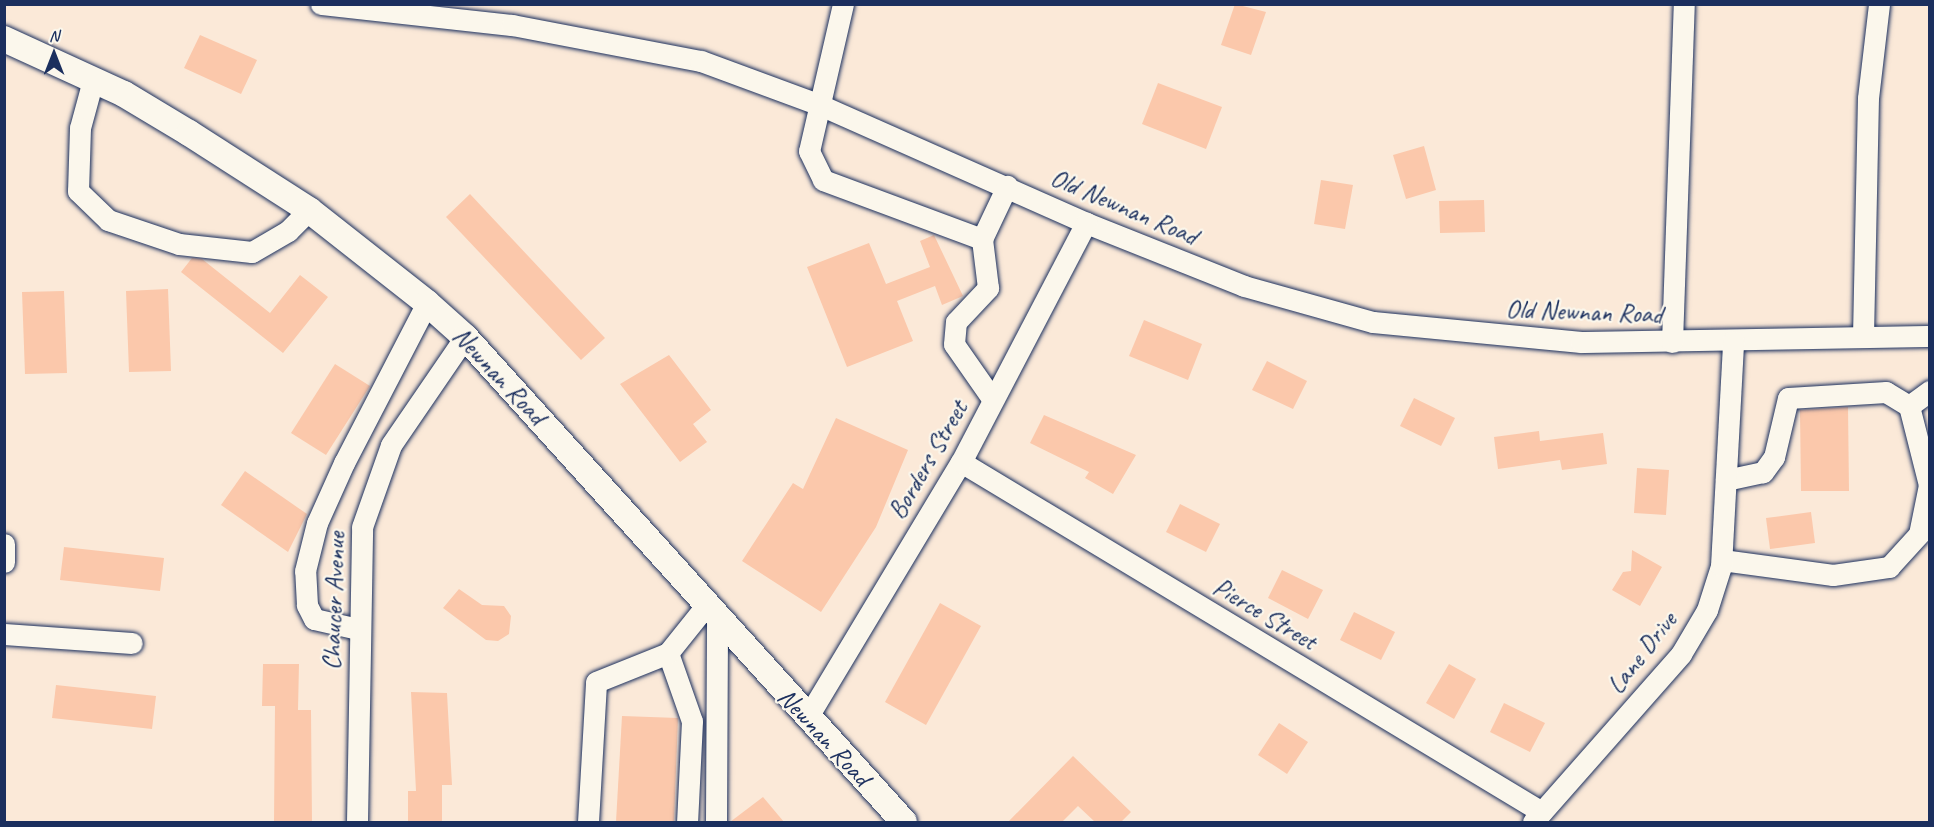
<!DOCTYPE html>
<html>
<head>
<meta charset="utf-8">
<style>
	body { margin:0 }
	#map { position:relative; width:1934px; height:827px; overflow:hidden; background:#fbe9d8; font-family:Caveat,sans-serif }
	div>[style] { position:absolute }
	.building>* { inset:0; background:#fbc8ab }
	.roads { filter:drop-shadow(0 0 2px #1b2f5e) drop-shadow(0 0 2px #1b2f5e) }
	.minor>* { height:21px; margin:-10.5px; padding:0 10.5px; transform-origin:10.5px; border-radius:10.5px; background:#fbf7ec }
	.major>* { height:26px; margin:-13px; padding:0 13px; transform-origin:13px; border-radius:13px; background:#fbf7ec }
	span { translate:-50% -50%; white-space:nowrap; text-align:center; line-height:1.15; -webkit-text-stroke:4.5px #fbf7ec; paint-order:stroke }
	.street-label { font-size:26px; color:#1b2f5e }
	.frame { position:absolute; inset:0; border:6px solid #1b2f5e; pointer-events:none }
	.north { position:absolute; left:24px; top:24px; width:60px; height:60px; -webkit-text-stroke:4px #fbf7ec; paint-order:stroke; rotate:0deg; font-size:16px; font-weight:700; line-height:24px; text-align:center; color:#1b2f5e }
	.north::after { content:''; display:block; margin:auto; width:21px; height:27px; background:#1b2f5e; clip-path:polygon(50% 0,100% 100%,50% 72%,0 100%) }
</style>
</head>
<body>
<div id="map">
	<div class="building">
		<i style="clip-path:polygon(1235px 4px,1266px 12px,1251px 55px,1221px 45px)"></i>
		<i style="clip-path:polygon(200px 35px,257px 60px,241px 94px,184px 68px)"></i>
		<i style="clip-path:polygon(1158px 83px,1222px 107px,1206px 149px,1142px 124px)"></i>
		<i style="clip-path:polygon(1424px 146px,1436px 190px,1406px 199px,1393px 155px)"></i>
		<i style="clip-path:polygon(1321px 180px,1353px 185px,1345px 229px,1314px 224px)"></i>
		<i style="clip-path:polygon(470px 194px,605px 338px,581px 360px,446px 217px)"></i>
		<i style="clip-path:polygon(1484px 200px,1485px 232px,1440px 233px,1439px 201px)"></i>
		<i style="clip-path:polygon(934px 235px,963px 296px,942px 305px,935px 286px,897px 301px,913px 341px,847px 367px,807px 267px,869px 243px,886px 284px,930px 267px,920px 241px)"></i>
		<i style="clip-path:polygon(192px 258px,202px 259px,270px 313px,300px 275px,328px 297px,283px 353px,181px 272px)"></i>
		<i style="clip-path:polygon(168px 289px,171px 371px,129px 372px,126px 291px)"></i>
		<i style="clip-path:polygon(64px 291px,67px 373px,25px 374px,22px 292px)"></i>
		<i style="clip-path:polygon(1144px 320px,1202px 344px,1188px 380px,1129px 356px)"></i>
		<i style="clip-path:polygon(669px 355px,711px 410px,693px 424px,707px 442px,680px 462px,620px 384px)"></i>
		<i style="clip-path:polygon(1267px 361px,1307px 381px,1293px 409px,1252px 390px)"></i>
		<i style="clip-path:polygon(335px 364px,370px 386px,326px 455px,291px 433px)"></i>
		<i style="clip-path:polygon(1414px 398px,1455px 418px,1441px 446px,1400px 426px)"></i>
		<i style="clip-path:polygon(1848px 407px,1849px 491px,1801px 491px,1800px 410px)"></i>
		<i style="clip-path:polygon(1044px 415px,1136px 455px,1113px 494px,1085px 478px,1089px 472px,1030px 443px)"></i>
		<i style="clip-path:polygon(836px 418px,908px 450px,876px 527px,821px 612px,742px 561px,793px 483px,803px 489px)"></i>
		<i style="clip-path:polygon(1539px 431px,1540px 441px,1603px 433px,1607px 464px,1562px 470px,1560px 460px,1498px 469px,1494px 437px)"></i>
		<i style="clip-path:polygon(1637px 468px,1669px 470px,1666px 515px,1634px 513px)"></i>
		<i style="clip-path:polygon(245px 471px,307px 514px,288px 552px,221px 505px)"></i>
		<i style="clip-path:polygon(1180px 504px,1220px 524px,1206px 552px,1166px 532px)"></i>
		<i style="clip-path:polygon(1811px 512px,1815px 543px,1770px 549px,1766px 518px)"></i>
		<i style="clip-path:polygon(64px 547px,164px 558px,160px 591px,60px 580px)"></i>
		<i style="clip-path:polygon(1632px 550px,1662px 567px,1640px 606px,1612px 590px,1623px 572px,1631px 571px)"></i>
		<i style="clip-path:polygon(1282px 570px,1323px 590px,1308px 619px,1268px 598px)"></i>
		<i style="clip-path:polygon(459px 589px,482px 605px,504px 606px,511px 616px,509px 634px,498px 641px,486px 640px,443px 608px)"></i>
		<i style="clip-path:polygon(940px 603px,981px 626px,926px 725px,885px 702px)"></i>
		<i style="clip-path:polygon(1354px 612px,1395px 632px,1381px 660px,1340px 640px)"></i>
		<i style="clip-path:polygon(263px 664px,299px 664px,298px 710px,311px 710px,312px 822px,274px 822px,275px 706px,262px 706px)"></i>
		<i style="clip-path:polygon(1449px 664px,1476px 679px,1454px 719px,1426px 703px)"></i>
		<i style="clip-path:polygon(56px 685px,156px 696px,152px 729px,52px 718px)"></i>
		<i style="clip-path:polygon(411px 692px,447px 693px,452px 785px,442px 785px,442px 822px,408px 822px,408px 791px,416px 791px)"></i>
		<i style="clip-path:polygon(1504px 703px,1545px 723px,1530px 752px,1490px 732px)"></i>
		<i style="clip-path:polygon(622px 716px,678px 718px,674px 822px,616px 822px)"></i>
		<i style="clip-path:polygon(1279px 723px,1308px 742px,1287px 774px,1258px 755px)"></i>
		<i style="clip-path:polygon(1073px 756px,1131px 812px,1121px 822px,1095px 822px,1078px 806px,1062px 822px,1008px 822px)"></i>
		<i style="clip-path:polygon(763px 797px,784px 822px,730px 822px)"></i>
	</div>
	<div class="roads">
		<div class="minor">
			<i style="left:321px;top:4px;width:192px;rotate:6.3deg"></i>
			<i style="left:512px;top:25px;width:192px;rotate:10.8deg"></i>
			<i style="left:701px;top:61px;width:127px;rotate:20.3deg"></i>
			<i style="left:820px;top:105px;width:291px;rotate:23.9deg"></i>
			<i style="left:1086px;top:223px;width:170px;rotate:21.7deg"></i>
			<i style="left:1244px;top:286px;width:134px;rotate:15.6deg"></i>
			<i style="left:1373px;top:322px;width:209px;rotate:5.5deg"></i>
			<i style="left:1581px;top:342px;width:349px;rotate:-1deg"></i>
			<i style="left:843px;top:4px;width:151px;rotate:103deg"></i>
			<i style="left:809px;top:151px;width:32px;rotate:64deg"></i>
			<i style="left:823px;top:180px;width:170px;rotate:20.4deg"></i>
			<i style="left:93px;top:80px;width:50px;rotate:105.2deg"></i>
			<i style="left:80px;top:128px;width:63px;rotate:91.8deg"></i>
			<i style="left:78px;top:191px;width:42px;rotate:44deg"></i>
			<i style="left:108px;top:220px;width:75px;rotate:18.7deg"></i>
			<i style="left:179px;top:244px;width:73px;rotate:6.3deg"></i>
			<i style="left:252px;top:252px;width:42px;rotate:-30.3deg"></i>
			<i style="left:288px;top:231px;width:30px;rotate:-45deg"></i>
			<i style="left:1863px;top:336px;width:238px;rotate:-88.8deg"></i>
			<i style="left:1868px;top:98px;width:95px;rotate:-83.3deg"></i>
			<i style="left:1672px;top:342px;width:338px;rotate:-88deg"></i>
			<i style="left:993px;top:400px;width:68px;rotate:-124.9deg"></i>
			<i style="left:954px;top:344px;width:22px;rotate:-85deg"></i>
			<i style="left:956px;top:322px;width:47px;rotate:-46.7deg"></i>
			<i style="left:988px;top:288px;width:49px;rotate:-97deg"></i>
			<i style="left:982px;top:239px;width:59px;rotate:-64.7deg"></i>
			<i style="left:1909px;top:406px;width:26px;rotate:-36deg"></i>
			<i style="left:961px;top:462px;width:678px;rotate:31.07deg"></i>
			<i style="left:4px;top:544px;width:18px;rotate:90deg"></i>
			<i style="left:1722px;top:560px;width:112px;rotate:7.7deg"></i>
			<i style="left:1833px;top:575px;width:57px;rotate:-8.1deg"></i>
			<i style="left:1889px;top:567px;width:45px;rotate:-47.7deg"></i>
			<i style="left:1919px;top:534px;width:50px;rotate:-78.5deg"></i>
			<i style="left:1929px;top:485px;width:81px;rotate:-104.2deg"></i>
			<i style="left:1909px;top:406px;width:27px;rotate:-149deg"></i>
			<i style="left:1886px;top:392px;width:98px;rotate:176.5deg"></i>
			<i style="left:1788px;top:398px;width:61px;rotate:103.3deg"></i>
			<i style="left:1774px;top:457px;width:19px;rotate:126deg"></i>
			<i style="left:1763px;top:472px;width:38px;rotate:168deg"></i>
			<i style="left:358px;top:629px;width:45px;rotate:-167.2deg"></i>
			<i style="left:314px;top:619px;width:16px;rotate:-117deg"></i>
			<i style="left:307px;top:605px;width:34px;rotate:-93deg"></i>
			<i style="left:305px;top:571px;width:49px;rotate:-76deg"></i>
			<i style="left:317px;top:523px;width:66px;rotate:-65.8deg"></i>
			<i style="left:344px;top:463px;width:180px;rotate:-62.6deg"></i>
			<i style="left:4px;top:634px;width:128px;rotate:4deg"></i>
			<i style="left:668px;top:653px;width:72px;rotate:70.6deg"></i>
			<i style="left:692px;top:721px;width:101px;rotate:92.8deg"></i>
			<i style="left:807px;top:718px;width:299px;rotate:-59deg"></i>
			<i style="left:961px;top:462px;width:270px;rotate:-62.4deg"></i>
			<i style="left:357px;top:822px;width:295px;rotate:-89deg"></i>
			<i style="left:362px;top:527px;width:87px;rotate:-70.5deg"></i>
			<i style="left:391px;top:445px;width:131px;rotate:-55.6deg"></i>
			<i style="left:588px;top:822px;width:140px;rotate:-86.7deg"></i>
			<i style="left:596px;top:682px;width:78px;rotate:-21.9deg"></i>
			<i style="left:668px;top:653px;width:58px;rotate:-51.3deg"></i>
			<i style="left:716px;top:822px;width:201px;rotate:-89.7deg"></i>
			<i style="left:1533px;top:822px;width:224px;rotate:-48.6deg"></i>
			<i style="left:1681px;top:654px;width:51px;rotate:-59.4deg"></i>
			<i style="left:1707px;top:610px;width:46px;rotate:-72.3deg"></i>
			<i style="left:1721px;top:566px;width:225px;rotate:-86.9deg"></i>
		</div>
		<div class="major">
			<i style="left:4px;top:39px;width:132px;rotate:24.6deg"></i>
			<i style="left:124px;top:94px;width:76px;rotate:31deg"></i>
			<i style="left:189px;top:133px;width:143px;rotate:32.7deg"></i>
			<i style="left:309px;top:210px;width:150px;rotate:38.2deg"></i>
			<i style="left:427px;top:303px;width:51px;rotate:41.8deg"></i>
			<i style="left:465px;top:337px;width:654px;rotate:47.85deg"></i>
		</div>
	</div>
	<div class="street-label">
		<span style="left:1124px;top:207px;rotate:23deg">Old Newnan Road</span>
		<span style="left:1584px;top:312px;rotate:2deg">Old Newnan Road</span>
		<span style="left:499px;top:376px;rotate:47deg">Newnan Road</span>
		<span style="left:928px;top:460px;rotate:-60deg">Borders Street</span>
		<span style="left:334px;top:601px;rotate:-88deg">Chaucer Avenue</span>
		<span style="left:1265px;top:614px;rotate:31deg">Pierce Street</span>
		<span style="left:1642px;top:653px;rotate:-52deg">Lane Drive</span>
		<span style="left:824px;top:737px;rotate:47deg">Newnan Road</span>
	</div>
	<div class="frame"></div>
	<div class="north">N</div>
</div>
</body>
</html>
